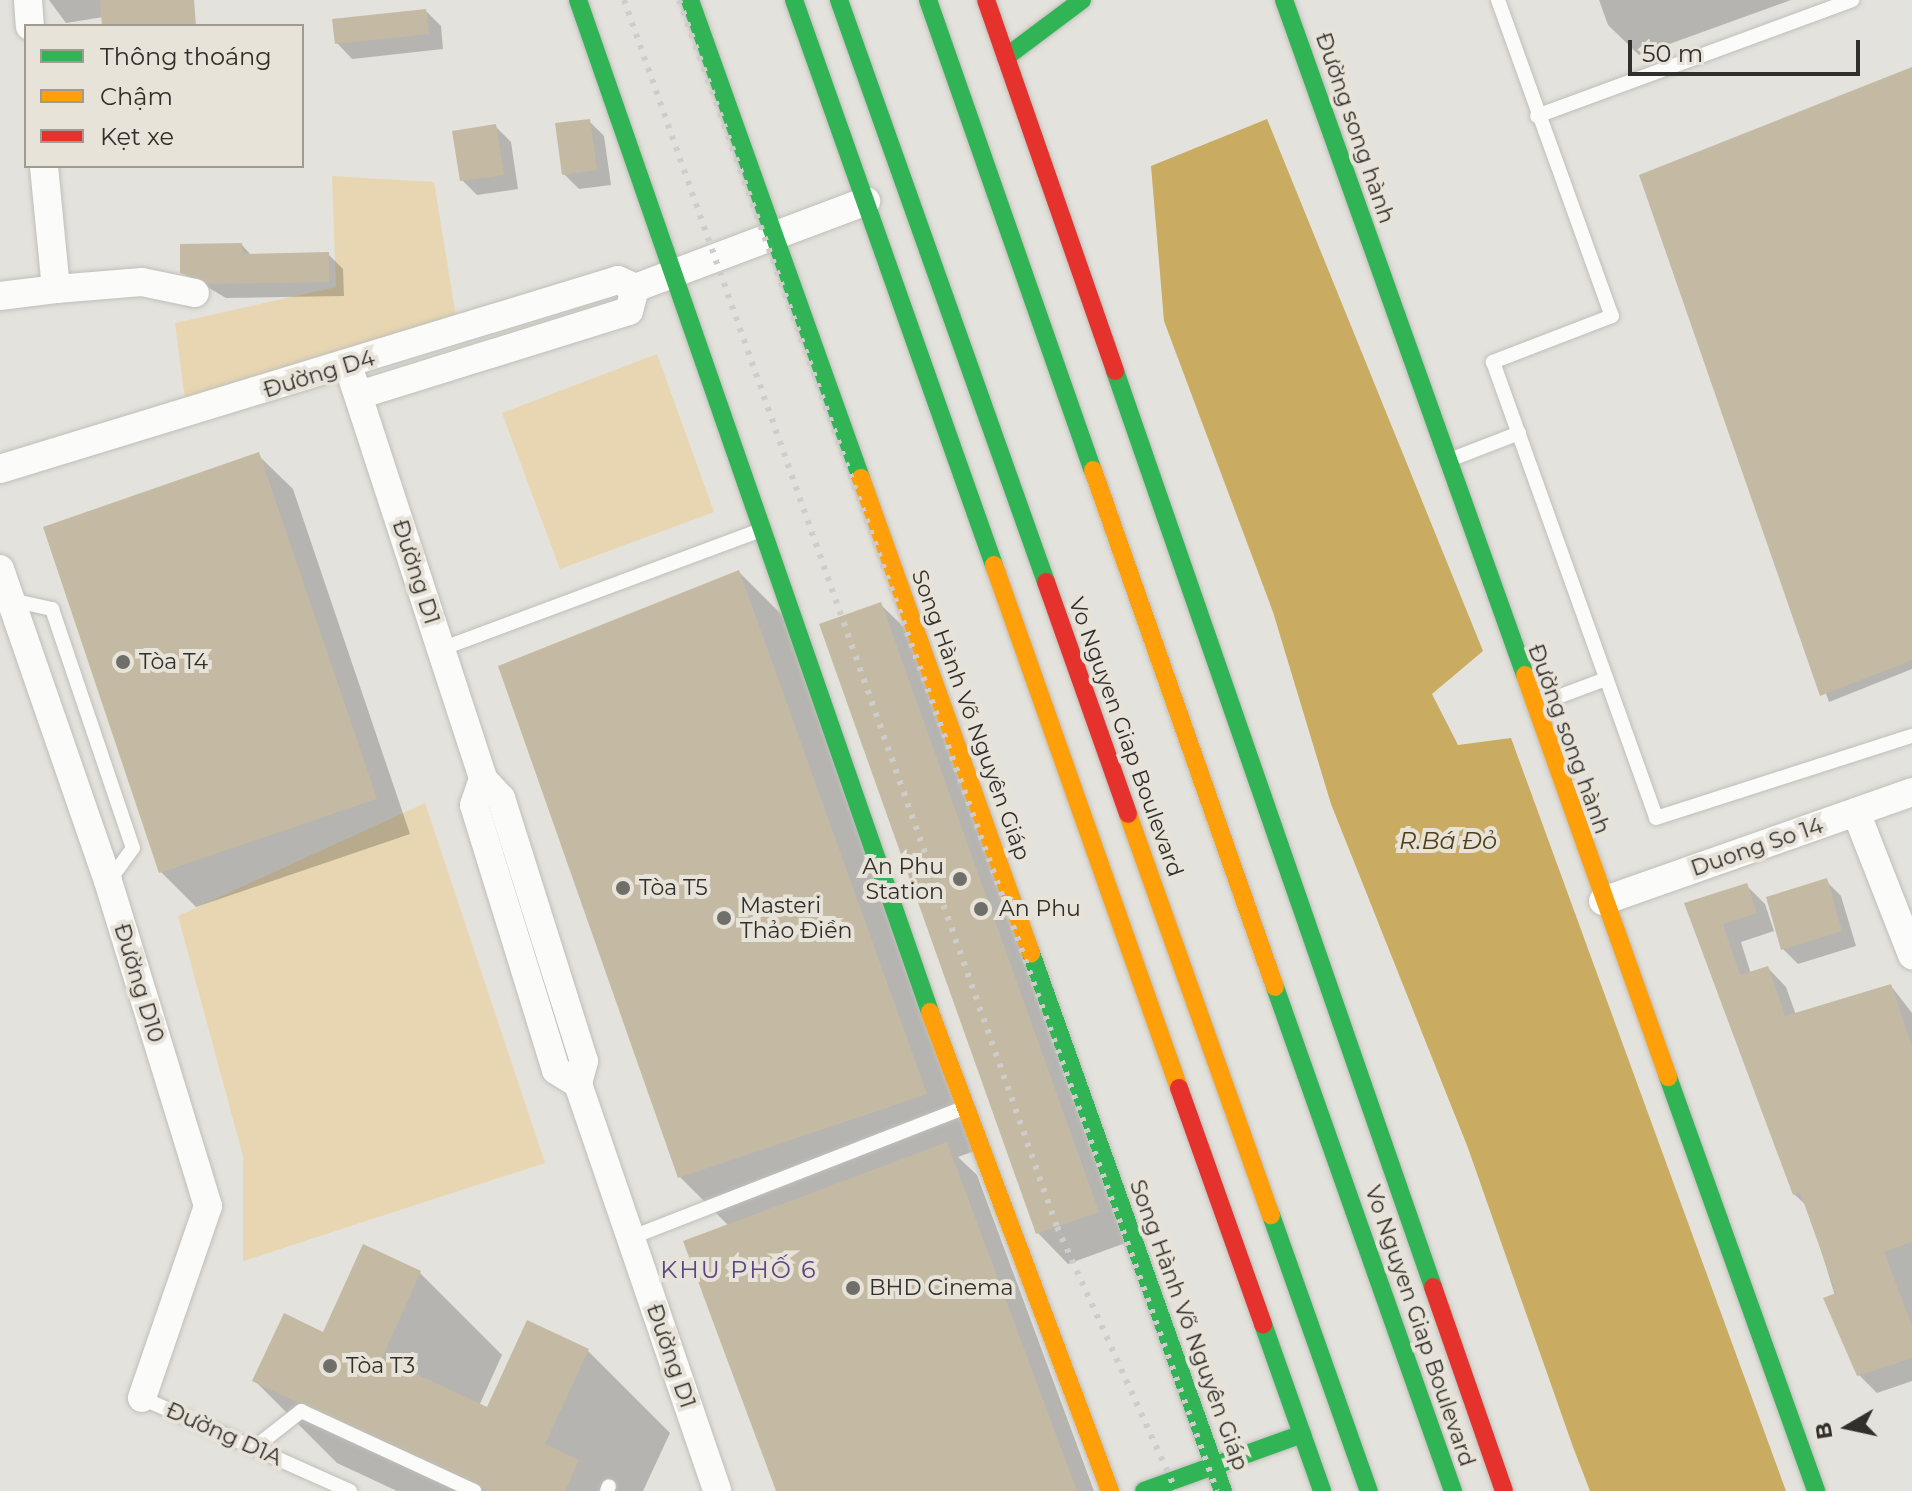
<!DOCTYPE html>
<html>
<head>
<meta charset="utf-8">
<style>
	body { margin:0 }
	#map { position:relative; width:1912px; height:1491px; overflow:hidden; background:#e4e2dc; font-family:Montserrat,sans-serif }
	div>[style] { position:absolute }
	.green>* { inset:0; background:#e7d6b1 }
	.water>* { inset:0; background:#c9ab62 }
	.shadow>* { inset:0; background:#0003 }
	.building>* { inset:0; background:#c4baa4 }
	.roads { filter:drop-shadow(0 0 2px #bfbeb9) drop-shadow(0 0 2px #bfbeb9) }
	.lane>* { height:14px; margin:-7px; padding:0 7px; transform-origin:7px; border-radius:7px; background:#fbfbfa }
	.street>* { height:28px; margin:-14px; padding:0 14px; transform-origin:14px; border-radius:14px; background:#fbfbfa }
	.fast>* { height:18px; margin:-9px; padding:0 9px; transform-origin:9px; border-radius:9px; background:#30b455 }
	.slow>* { height:18px; margin:-9px; padding:0 9px; transform-origin:9px; border-radius:9px; background:#ff9f0a }
	.jam>* { height:18px; margin:-9px; padding:0 9px; transform-origin:9px; border-radius:9px; background:#e5322d }
	.rail>* { height:6px; margin-top:-3px; transform-origin:0; background:repeating-linear-gradient(90deg,#cecdcb 0 4px,transparent 0 12px) }
	.dots>* { width:22px; height:22px; translate:-50% -50%; box-sizing:border-box; border:4px solid #e8e3d9; border-radius:50% }
	span { translate:-50% -50%; white-space:nowrap; text-align:center; line-height:1.15; -webkit-text-stroke:8px #e8e3d9; paint-order:stroke }
	.street-label { font-size:22px; color:#312f2b }
	.poi-label { font-size:22px; color:#312f2b }
	.left { translate:0 -50%; text-align:left }
	.right { translate:-100% -50%; text-align:right }
	.water-label { font-size:24px; color:#514017; font-style:italic }
	.neighbourhood-label { font-size:24px; color:#594684; letter-spacing:2px }
	.legend { position:absolute; left:24px; top:24px; width:280px; height:144px; box-sizing:border-box; background:#e8e3d9; border:2px solid #9f9b93; margin:0; padding:10px 14px; list-style:none; font-size:24px; color:#312f2b }
	.legend li { display:flex; align-items:center; gap:16px; height:40px }
	.legend b { width:40px; border:2px solid #9f9b93 }
	.north { position:absolute; left:1808px; top:1387px; width:80px; height:80px; -webkit-text-stroke:6px #e8e3d9; paint-order:stroke; rotate:261deg; font-size:22px; font-weight:700; line-height:32px; text-align:center; color:#312f2b }
	.north::after { content:''; display:block; margin:auto; width:28px; height:36px; background:#312f2b; clip-path:polygon(50% 0,100% 100%,50% 72%,0 100%) }
	.scale { position:absolute; left:1628px; top:40px; width:232px; height:36px; box-sizing:border-box; border:4px solid #312f2b; border-top:0; padding-left:10px; font-size:24px; line-height:28px; white-space:nowrap; color:#312f2b; -webkit-text-stroke:6px #e8e3d9; paint-order:stroke }
</style>
</head>
<body>
<div id="map">
	<div class="green">
		<i style="clip-path:polygon(332px 176px,434px 182px,457px 323px,186px 407px,175px 323px,336px 287px)"></i>
		<i style="clip-path:polygon(657px 354px,714px 512px,560px 569px,502px 413px)"></i>
		<i style="clip-path:polygon(425px 803px,545px 1163px,243px 1261px,243px 1156px,178px 916px)"></i>
	</div>
	<div class="water">
		<i style="clip-path:polygon(1267px 119px,1483px 651px,1432px 694px,1458px 745px,1511px 738px,1786px 1491px,1590px 1491px,1573px 1447px,1468px 1148px,1331px 804px,1273px 612px,1164px 321px,1151px 166px)"></i>
	</div>
	<div class="shadow">
		<i style="clip-path:polygon(49px 0,132px 0,134px 12px,66px 23px)"></i>
		<i style="clip-path:polygon(1599px 0,1791px 0,1639px 55px,1608px 25px)"></i>
		<i style="clip-path:polygon(426px 11px,441px 26px,443px 49px,352px 59px,337px 43px)"></i>
		<i style="clip-path:polygon(1912px 69px,1912px 669px,1829px 702px,1642px 176px)"></i>
		<i style="clip-path:polygon(589px 121px,604px 136px,611px 185px,579px 189px,564px 174px)"></i>
		<i style="clip-path:polygon(496px 127px,511px 142px,518px 189px,477px 195px,462px 180px)"></i>
		<i style="clip-path:polygon(242px 245px,252px 256px,328px 254px,343px 269px,344px 296px,226px 298px,182px 272px)"></i>
		<i style="clip-path:polygon(258px 455px,293px 489px,410px 834px,196px 907px,161px 872px)"></i>
		<i style="clip-path:polygon(739px 572px,794px 627px,980px 1149px,958px 1157px,977px 1175px,1094px 1491px,778px 1491px,729px 1226px,680px 1177px)"></i>
		<i style="clip-path:polygon(880px 604px,911px 634px,1128px 1242px,1068px 1264px,1038px 1233px,822px 625px)"></i>
		<i style="clip-path:polygon(1826px 881px,1841px 896px,1856px 946px,1798px 964px,1783px 949px)"></i>
		<i style="clip-path:polygon(1746px 885px,1765px 904px,1774px 931px,1741px 942px,1751px 974px,1768px 968px,1786px 987px,1796px 1015px,1891px 986px,1912px 1013px,1912px 1381px,1877px 1393px,1859px 1375px,1808px 1207px,1794px 1194px,1686px 904px)"></i>
		<i style="clip-path:polygon(364px 1247px,420px 1273px,502px 1355px,479px 1406px,488px 1410px,588px 1351px,670px 1433px,643px 1491px,397px 1491px,337px 1463px,255px 1381px,324px 1334px)"></i>
	</div>
	<div class="building">
		<i style="clip-path:polygon(100px 0,194px 0,196px 26px,102px 26px)"></i>
		<i style="clip-path:polygon(426px 9px,429px 34px,335px 44px,332px 19px)"></i>
		<i style="clip-path:polygon(1912px 67px,1912px 660px,1820px 696px,1639px 175px)"></i>
		<i style="clip-path:polygon(590px 119px,597px 170px,562px 175px,555px 123px)"></i>
		<i style="clip-path:polygon(496px 124px,504px 175px,460px 181px,452px 131px)"></i>
		<i style="clip-path:polygon(242px 243px,243px 254px,329px 252px,329px 282px,209px 284px,180px 273px,180px 244px)"></i>
		<i style="clip-path:polygon(259px 452px,377px 799px,159px 873px,43px 527px)"></i>
		<i style="clip-path:polygon(739px 570px,927px 1094px,678px 1178px,498px 666px)"></i>
		<i style="clip-path:polygon(881px 602px,1099px 1212px,1036px 1234px,819px 624px)"></i>
		<i style="clip-path:polygon(1827px 878px,1842px 931px,1781px 950px,1766px 897px)"></i>
		<i style="clip-path:polygon(1747px 883px,1757px 913px,1723px 924px,1740px 975px,1768px 966px,1785px 1016px,1891px 984px,1912px 1047px,1912px 1242px,1884px 1252px,1912px 1326px,1912px 1358px,1857px 1376px,1823px 1298px,1836px 1293px,1800px 1192px,1793px 1195px,1684px 903px)"></i>
		<i style="clip-path:polygon(947px 1142px,1077px 1491px,776px 1491px,683px 1241px)"></i>
		<i style="clip-path:polygon(363px 1244px,421px 1271px,382px 1358px,487px 1407px,527px 1320px,589px 1349px,545px 1444px,579px 1460px,565px 1491px,488px 1491px,252px 1381px,284px 1313px,323px 1332px)"></i>
	</div>
	<div class="roads">
		<div class="lane">
			<i style="left:1498px;top:0;width:336px;rotate:70.2deg"></i>
			<i style="left:1612px;top:316px;width:128px;rotate:158.9deg"></i>
			<i style="left:1493px;top:362px;width:484px;rotate:70.3deg"></i>
			<i style="left:1656px;top:818px;width:269px;rotate:-17.8deg"></i>
			<i style="left:1537px;top:116px;width:336px;rotate:-20.2deg"></i>
			<i style="left:1452px;top:459px;width:72px;rotate:-21.2deg"></i>
			<i style="left:11px;top:600px;width:42px;rotate:12.4deg"></i>
			<i style="left:52px;top:609px;width:252px;rotate:71.3deg"></i>
			<i style="left:133px;top:848px;width:41px;rotate:126deg"></i>
			<i style="left:441px;top:649px;width:339px;rotate:-20.4deg"></i>
			<i style="left:1539px;top:704px;width:72px;rotate:-20.5deg"></i>
			<i style="left:630px;top:1238px;width:357px;rotate:-21.3deg"></i>
			<i style="left:142px;top:1398px;width:228px;rotate:24.1deg"></i>
			<i style="left:254px;top:1448px;width:60px;rotate:-38.2deg"></i>
			<i style="left:301px;top:1411px;width:191px;rotate:24.8deg"></i>
			<i style="left:607px;top:1491px;width:5px;rotate:-68deg"></i>
		</div>
		<div class="street">
			<i style="left:28px;top:0;width:26px;rotate:86deg"></i>
			<i style="left:56px;top:289px;width:86px;rotate:-4.7deg"></i>
			<i style="left:142px;top:282px;width:54px;rotate:11.7deg"></i>
			<i style="left:0;top:296px;width:56px;rotate:-7.1deg"></i>
			<i style="left:56px;top:289px;width:124px;rotate:-95.6deg"></i>
			<i style="left:348px;top:365px;width:435px;rotate:71.9deg"></i>
			<i style="left:483px;top:779px;width:26px;rotate:47deg"></i>
			<i style="left:501px;top:798px;width:276px;rotate:72.5deg"></i>
			<i style="left:584px;top:1061px;width:24px;rotate:105deg"></i>
			<i style="left:578px;top:1084px;width:26px;rotate:-148deg"></i>
			<i style="left:556px;top:1070px;width:277px;rotate:-107.2deg"></i>
			<i style="left:474px;top:805px;width:28px;rotate:-71deg"></i>
			<i style="left:359px;top:395px;width:283px;rotate:-17.3deg"></i>
			<i style="left:629px;top:311px;width:24px;rotate:-75deg"></i>
			<i style="left:0;top:469px;width:646px;rotate:-17deg"></i>
			<i style="left:618px;top:280px;width:19px;rotate:25deg"></i>
			<i style="left:635px;top:288px;width:247px;rotate:-20.6deg"></i>
			<i style="left:0;top:569px;width:330px;rotate:70.9deg"></i>
			<i style="left:108px;top:881px;width:340px;rotate:72.9deg"></i>
			<i style="left:208px;top:1206px;width:203px;rotate:109deg"></i>
			<i style="left:1856px;top:812px;width:154px;rotate:68.6deg"></i>
			<i style="left:1603px;top:901px;width:328px;rotate:-19.4deg"></i>
			<i style="left:578px;top:1084px;width:430px;rotate:71.1deg"></i>
		</div>
		<div class="fast">
			<i style="left:578px;top:0;width:1071px;rotate:70.82deg"></i>
			<i style="left:690px;top:0;width:508px;rotate:70.32deg"></i>
			<i style="left:794px;top:0;width:599px;rotate:70.51deg"></i>
			<i style="left:839px;top:0;width:618px;rotate:70.42deg"></i>
			<i style="left:928px;top:0;width:498px;rotate:70.7deg"></i>
			<i style="left:1284px;top:0;width:717px;rotate:70.35deg"></i>
			<i style="left:1006px;top:57px;width:95px;rotate:-36.9deg"></i>
			<i style="left:1115px;top:371px;width:970px;rotate:70.85deg"></i>
			<i style="left:1031px;top:953px;width:571px;rotate:70.36deg"></i>
			<i style="left:1275px;top:987px;width:535px;rotate:70.55deg"></i>
			<i style="left:1668px;top:1077px;width:440px;rotate:70.3deg"></i>
			<i style="left:1271px;top:1215px;width:293px;rotate:70.5deg"></i>
			<i style="left:1263px;top:1324px;width:177px;rotate:70.5deg"></i>
			<i style="left:1144px;top:1491px;width:168px;rotate:-19.8deg"></i>
		</div>
		<div class="slow">
			<i style="left:1093px;top:470px;width:548px;rotate:70.61deg"></i>
			<i style="left:861px;top:478px;width:505px;rotate:70.31deg"></i>
			<i style="left:994px;top:565px;width:555px;rotate:70.52deg"></i>
			<i style="left:1525px;top:675px;width:427px;rotate:70.4deg"></i>
			<i style="left:1128px;top:814px;width:426px;rotate:70.4deg"></i>
			<i style="left:930px;top:1012px;width:512px;rotate:69.4deg"></i>
		</div>
		<div class="jam">
			<i style="left:986px;top:0;width:393px;rotate:70.8deg"></i>
			<i style="left:1046px;top:582px;width:246px;rotate:70.5deg"></i>
			<i style="left:1179px;top:1088px;width:251px;rotate:70.4deg"></i>
			<i style="left:1433px;top:1287px;width:216px;rotate:70.8deg"></i>
		</div>
	</div>
	<div class="rail">
		<i style="left:624px;top:0;width:1301px;rotate:70.56deg"></i>
		<i style="left:1057px;top:1227px;width:290px;rotate:65.7deg"></i>
		<i style="left:679px;top:0;width:1585px;rotate:70.16deg"></i>
	</div>
	<div class="dots">
		<i style="left:123px;top:662px;background:#706e69"></i>
		<i style="left:960px;top:879px;background:#706e69"></i>
		<i style="left:623px;top:888px;background:#706e69"></i>
		<i style="left:981px;top:909px;background:#706e69"></i>
		<i style="left:724px;top:918px;background:#706e69"></i>
		<i style="left:853px;top:1288px;background:#706e69"></i>
		<i style="left:330px;top:1366px;background:#706e69"></i>
	</div>
	<div class="street-label">
		<span style="left:1355px;top:128px;rotate:71deg">Đường song hành</span>
		<span style="left:319px;top:374px;rotate:-17deg">Đường D4</span>
		<span style="left:416px;top:572px;rotate:72deg">Đường D1</span>
		<span style="left:971px;top:715px;rotate:70deg">Song Hành Võ Nguyên Giáp</span>
		<span style="left:1126px;top:737px;rotate:70deg">Vo Nguyen Giap Boulevard</span>
		<span style="left:1569px;top:739px;rotate:70deg">Đường song hành</span>
		<span style="left:1757px;top:847px;rotate:-19deg">Duong So 14</span>
		<span style="left:139px;top:983px;rotate:73deg">Đường D10</span>
		<span style="left:1189px;top:1325px;rotate:70deg">Song Hành Võ Nguyên Giáp</span>
		<span style="left:1420px;top:1326px;rotate:71deg">Vo Nguyen Giap Boulevard</span>
		<span style="left:671px;top:1356px;rotate:71deg">Đường D1</span>
		<span style="left:224px;top:1434px;rotate:24deg">Đường D1A</span>
	</div>
	<div class="poi-label">
		<span class="left" style="left:139px;top:662px">Tòa T4</span>
		<span class="right" style="left:944px;top:879px">An Phu<br>Station</span>
		<span class="left" style="left:639px;top:888px">Tòa T5</span>
		<span class="left" style="left:740px;top:918px">Masteri<br>Thảo Điền</span>
		<span class="left" style="left:999px;top:909px">An Phu</span>
		<span class="left" style="left:869px;top:1288px">BHD Cinema</span>
		<span class="left" style="left:346px;top:1366px">Tòa T3</span>
	</div>
	<div class="water-label">
		<span style="left:1448px;top:841px">R.Bá Đỏ</span>
	</div>
	<div class="neighbourhood-label">
		<span style="left:739px;top:1270px">KHU PHỐ 6</span>
	</div>
	<ul class="legend">
	<li><b style="height:10px;background:#30b455"></b>Thông thoáng</li>
	<li><b style="height:10px;background:#ff9f0a"></b>Chậm</li>
	<li><b style="height:10px;background:#e5322d"></b>Kẹt xe</li>
	</ul>
	<div class="north">B</div>
	<div class="scale">50 m</div>
</div>
</body>
</html>
